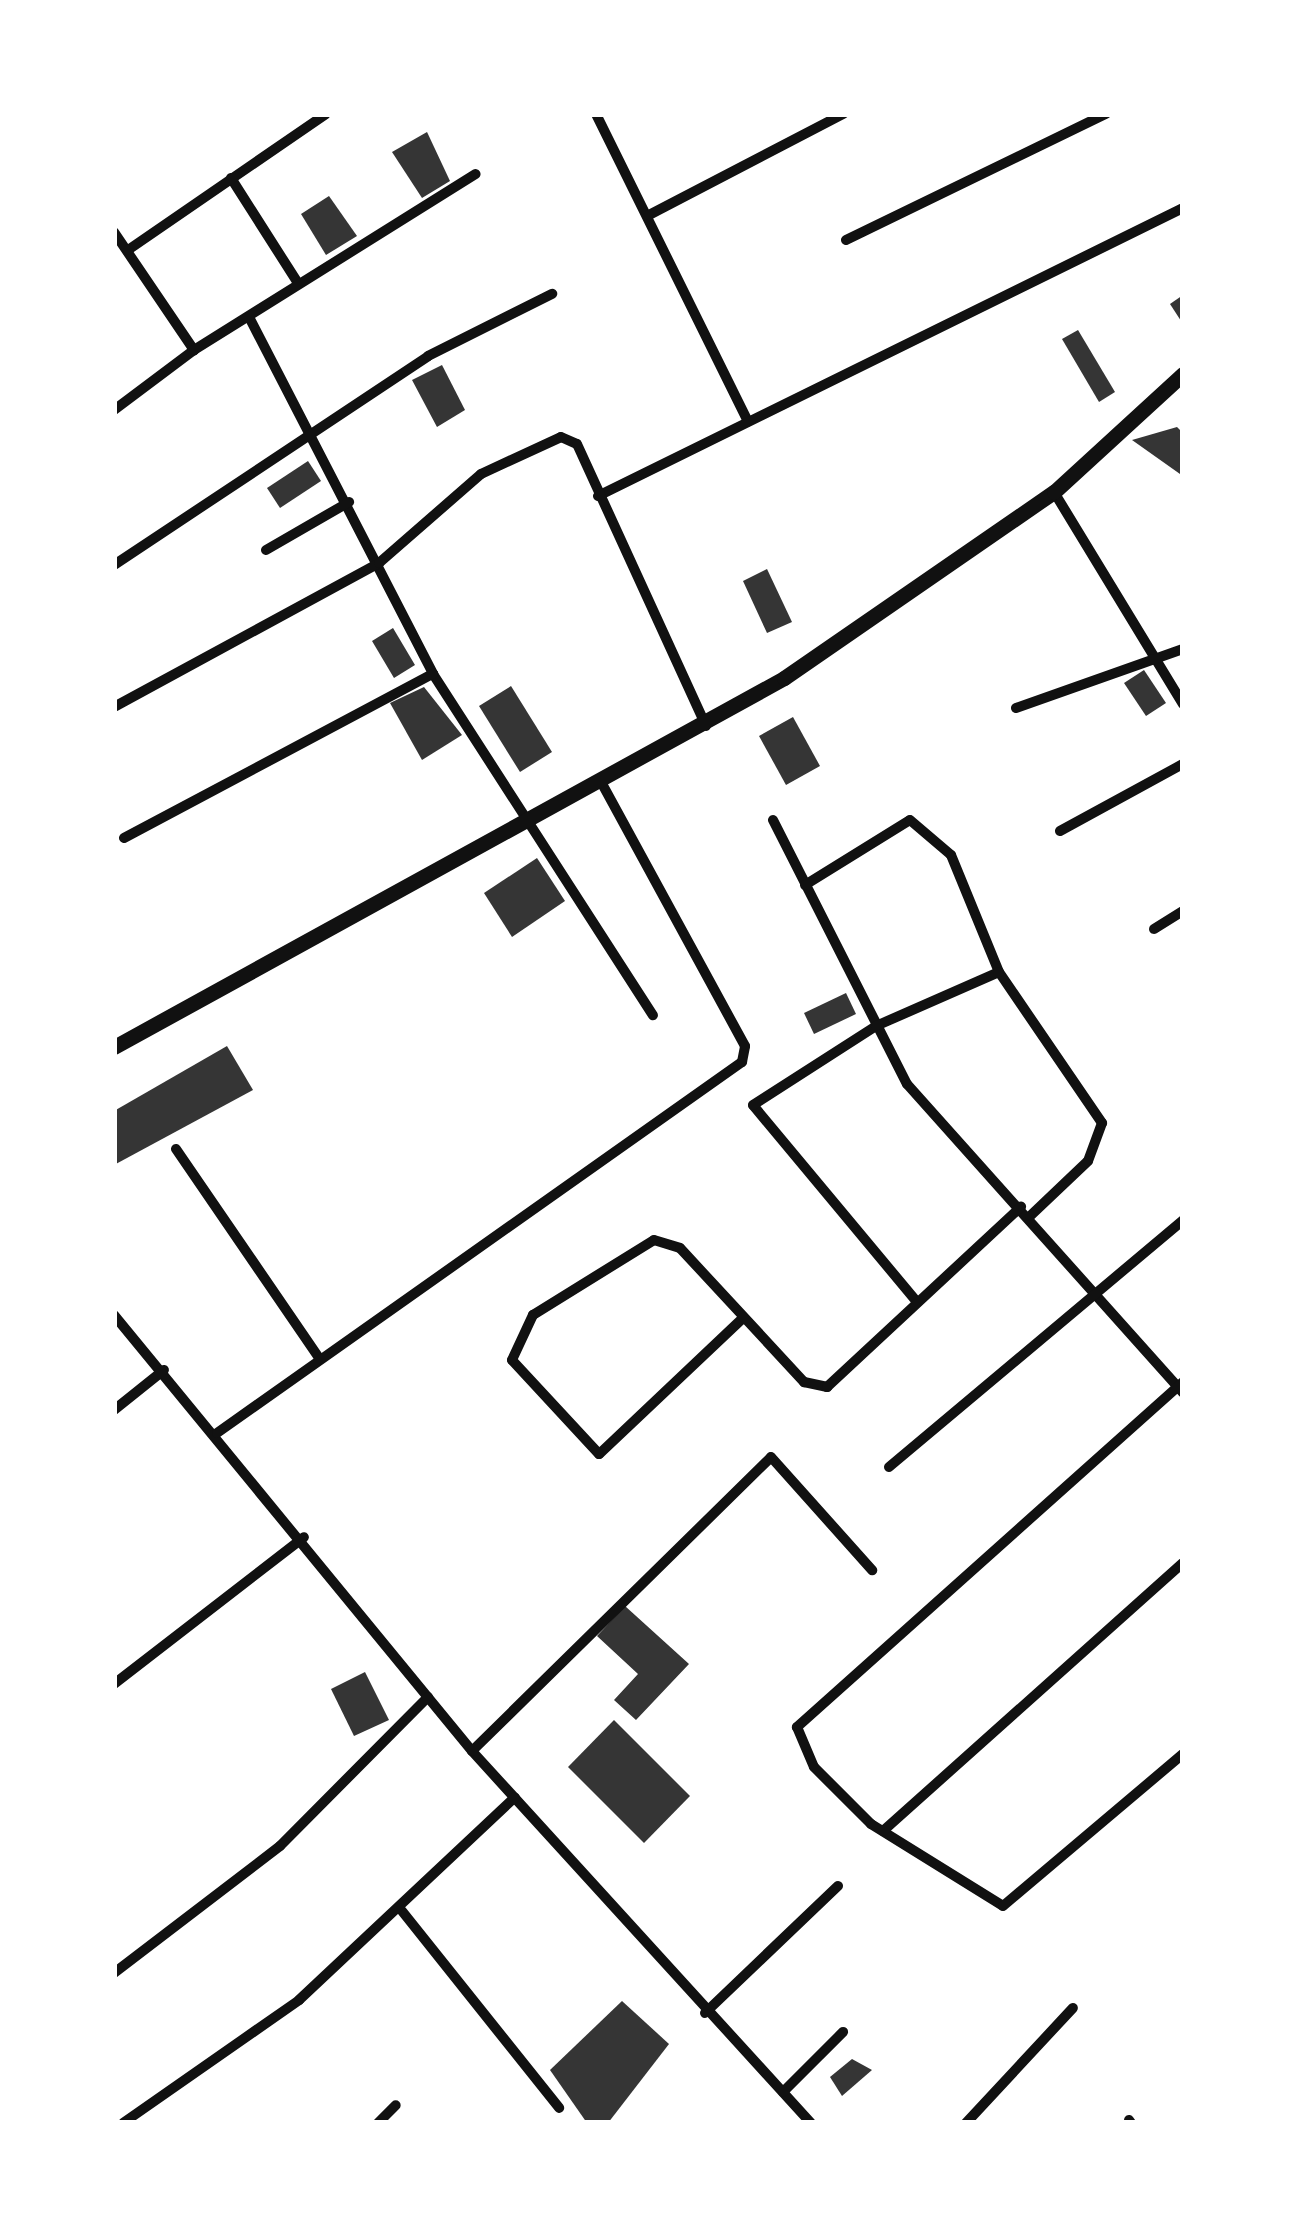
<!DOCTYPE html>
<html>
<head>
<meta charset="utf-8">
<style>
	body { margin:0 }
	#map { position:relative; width:1297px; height:2237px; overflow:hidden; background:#fff; font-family:"Space Grotesk",sans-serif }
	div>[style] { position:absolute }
	.building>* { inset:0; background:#353535 }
	.minor>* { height:10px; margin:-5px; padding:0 5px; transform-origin:5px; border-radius:5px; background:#111 }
	.secondary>* { height:15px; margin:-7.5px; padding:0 7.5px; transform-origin:7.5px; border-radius:7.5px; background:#111 }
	span { translate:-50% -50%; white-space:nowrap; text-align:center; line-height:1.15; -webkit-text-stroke:10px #fff; paint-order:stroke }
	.frame { position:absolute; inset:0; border:117px solid #fff; pointer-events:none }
</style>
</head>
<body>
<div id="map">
	<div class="building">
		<i style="clip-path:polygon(427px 132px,450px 181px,422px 198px,392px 152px)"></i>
		<i style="clip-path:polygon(329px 196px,357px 236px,326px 255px,301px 214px)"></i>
		<i style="clip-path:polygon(1183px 295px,1183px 324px,1170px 304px)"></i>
		<i style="clip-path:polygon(1078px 330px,1115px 392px,1099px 402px,1062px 339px)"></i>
		<i style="clip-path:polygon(442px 365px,465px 410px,437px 427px,412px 380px)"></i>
		<i style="clip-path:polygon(1177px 427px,1183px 433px,1180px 474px,1132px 440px)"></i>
		<i style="clip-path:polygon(308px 461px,321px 481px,280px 508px,267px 488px)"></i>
		<i style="clip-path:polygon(767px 569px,792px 622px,767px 633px,743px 581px)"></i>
		<i style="clip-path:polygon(393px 628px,415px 665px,394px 678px,372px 641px)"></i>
		<i style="clip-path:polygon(1144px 670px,1166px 703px,1146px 716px,1124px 683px)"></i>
		<i style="clip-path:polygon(511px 686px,552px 752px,520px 772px,479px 706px)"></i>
		<i style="clip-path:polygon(424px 687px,462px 735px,422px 760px,390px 703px)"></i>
		<i style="clip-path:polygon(793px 717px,820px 766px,786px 785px,759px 736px)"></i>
		<i style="clip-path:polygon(537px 858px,565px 901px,512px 937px,484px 893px)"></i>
		<i style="clip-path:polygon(846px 993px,856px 1014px,814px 1034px,804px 1013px)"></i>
		<i style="clip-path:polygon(227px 1046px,253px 1090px,114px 1165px,114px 1111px)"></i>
		<i style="clip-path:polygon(625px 1606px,689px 1664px,636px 1720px,614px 1700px,638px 1674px,597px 1636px)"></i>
		<i style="clip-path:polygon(365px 1672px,389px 1720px,354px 1736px,331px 1689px)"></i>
		<i style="clip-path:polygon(614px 1720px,690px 1796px,644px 1843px,568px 1767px)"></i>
		<i style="clip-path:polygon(622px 2001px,669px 2044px,608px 2123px,587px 2123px,550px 2070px)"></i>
		<i style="clip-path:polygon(852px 2059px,872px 2070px,842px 2096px,830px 2077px)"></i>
	</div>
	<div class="minor">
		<i style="left:596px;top:114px;width:343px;rotate:63.7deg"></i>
		<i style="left:231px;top:178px;width:121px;rotate:57.5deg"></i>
		<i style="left:649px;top:215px;width:219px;rotate:-27.5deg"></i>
		<i style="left:114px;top:232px;width:143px;rotate:55.9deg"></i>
		<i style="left:194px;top:350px;width:100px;rotate:143.1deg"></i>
		<i style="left:846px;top:240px;width:289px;rotate:-25.9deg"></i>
		<i style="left:128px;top:250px;width:240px;rotate:-34.5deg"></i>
		<i style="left:249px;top:317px;width:402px;rotate:62.7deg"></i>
		<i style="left:433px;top:674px;width:406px;rotate:57.2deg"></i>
		<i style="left:194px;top:350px;width:332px;rotate:-32deg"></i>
		<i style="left:1054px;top:492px;width:248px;rotate:58.7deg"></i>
		<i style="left:598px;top:496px;width:652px;rotate:-26.21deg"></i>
		<i style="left:266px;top:550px;width:96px;rotate:-30deg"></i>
		<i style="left:114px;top:565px;width:377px;rotate:-33.6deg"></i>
		<i style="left:428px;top:356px;width:139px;rotate:-26.6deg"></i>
		<i style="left:114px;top:707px;width:302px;rotate:-28.5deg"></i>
		<i style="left:379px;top:563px;width:135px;rotate:-41.1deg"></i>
		<i style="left:481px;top:474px;width:88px;rotate:-24.8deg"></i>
		<i style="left:561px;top:437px;width:17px;rotate:24deg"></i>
		<i style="left:577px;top:444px;width:310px;rotate:65.4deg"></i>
		<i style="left:1016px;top:708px;width:177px;rotate:-19.5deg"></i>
		<i style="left:773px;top:820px;width:296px;rotate:63.1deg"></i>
		<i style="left:907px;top:1084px;width:414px;rotate:48.2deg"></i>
		<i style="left:1060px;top:831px;width:140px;rotate:-28.6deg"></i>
		<i style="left:124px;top:838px;width:350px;rotate:-28deg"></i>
		<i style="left:805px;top:885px;width:123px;rotate:-31.8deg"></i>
		<i style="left:910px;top:820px;width:54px;rotate:40.5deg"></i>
		<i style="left:951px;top:855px;width:126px;rotate:67.7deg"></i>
		<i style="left:999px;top:972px;width:183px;rotate:55.7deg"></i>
		<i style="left:1102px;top:1123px;width:40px;rotate:110.2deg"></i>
		<i style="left:1088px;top:1161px;width:80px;rotate:136.5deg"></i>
		<i style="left:1154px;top:929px;width:34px;rotate:-32deg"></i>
		<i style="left:176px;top:1149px;width:253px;rotate:55.6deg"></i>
		<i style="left:917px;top:1302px;width:256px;rotate:-129.8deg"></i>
		<i style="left:753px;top:1105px;width:146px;rotate:-32.7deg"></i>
		<i style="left:876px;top:1026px;width:134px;rotate:-23.7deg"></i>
		<i style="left:114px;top:1315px;width:564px;rotate:50.61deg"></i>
		<i style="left:472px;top:1751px;width:503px;rotate:47.66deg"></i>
		<i style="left:743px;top:1318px;width:198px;rotate:136.6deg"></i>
		<i style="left:599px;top:1454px;width:128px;rotate:-132.8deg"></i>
		<i style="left:512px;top:1360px;width:50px;rotate:-65deg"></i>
		<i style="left:533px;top:1315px;width:142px;rotate:-31.8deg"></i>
		<i style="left:654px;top:1240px;width:27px;rotate:17deg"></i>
		<i style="left:680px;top:1248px;width:183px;rotate:47.2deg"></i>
		<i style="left:804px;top:1382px;width:24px;rotate:12deg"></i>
		<i style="left:827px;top:1387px;width:265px;rotate:-42.9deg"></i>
		<i style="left:1183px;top:1382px;width:518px;rotate:138.21deg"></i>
		<i style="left:797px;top:1727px;width:43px;rotate:67deg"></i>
		<i style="left:814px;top:1767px;width:81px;rotate:45deg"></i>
		<i style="left:871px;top:1824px;width:155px;rotate:31.8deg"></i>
		<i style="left:1003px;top:1906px;width:236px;rotate:-40.2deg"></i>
		<i style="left:114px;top:1410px;width:64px;rotate:-38.7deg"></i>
		<i style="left:217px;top:1433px;width:643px;rotate:-35.25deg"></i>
		<i style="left:742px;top:1062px;width:16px;rotate:-79deg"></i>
		<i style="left:745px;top:1046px;width:303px;rotate:-118.6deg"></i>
		<i style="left:889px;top:1467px;width:384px;rotate:-40deg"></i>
		<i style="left:114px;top:1684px;width:240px;rotate:-37.7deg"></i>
		<i style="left:472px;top:1751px;width:419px;rotate:-44.5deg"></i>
		<i style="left:771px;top:1457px;width:152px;rotate:48.2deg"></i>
		<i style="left:883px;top:1831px;width:402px;rotate:-41.8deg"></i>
		<i style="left:402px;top:1911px;width:252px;rotate:51.4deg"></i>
		<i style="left:114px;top:1973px;width:209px;rotate:-37.4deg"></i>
		<i style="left:280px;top:1846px;width:210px;rotate:-45.2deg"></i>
		<i style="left:705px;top:2013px;width:184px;rotate:-43.7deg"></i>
		<i style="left:783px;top:2092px;width:85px;rotate:-45deg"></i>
		<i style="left:1129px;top:2120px;width:4px;rotate:56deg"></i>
		<i style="left:123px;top:2123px;width:215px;rotate:-34.9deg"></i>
		<i style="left:299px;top:2000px;width:296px;rotate:-43.2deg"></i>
		<i style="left:378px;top:2123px;width:25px;rotate:-45deg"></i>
		<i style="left:966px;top:2123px;width:157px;rotate:-47.1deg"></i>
	</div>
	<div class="secondary">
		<i style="left:114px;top:1047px;width:765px;rotate:-28.84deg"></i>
		<i style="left:784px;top:678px;width:328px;rotate:-34.6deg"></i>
		<i style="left:1054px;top:492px;width:175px;rotate:-42.5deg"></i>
	</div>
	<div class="frame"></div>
</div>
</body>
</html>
